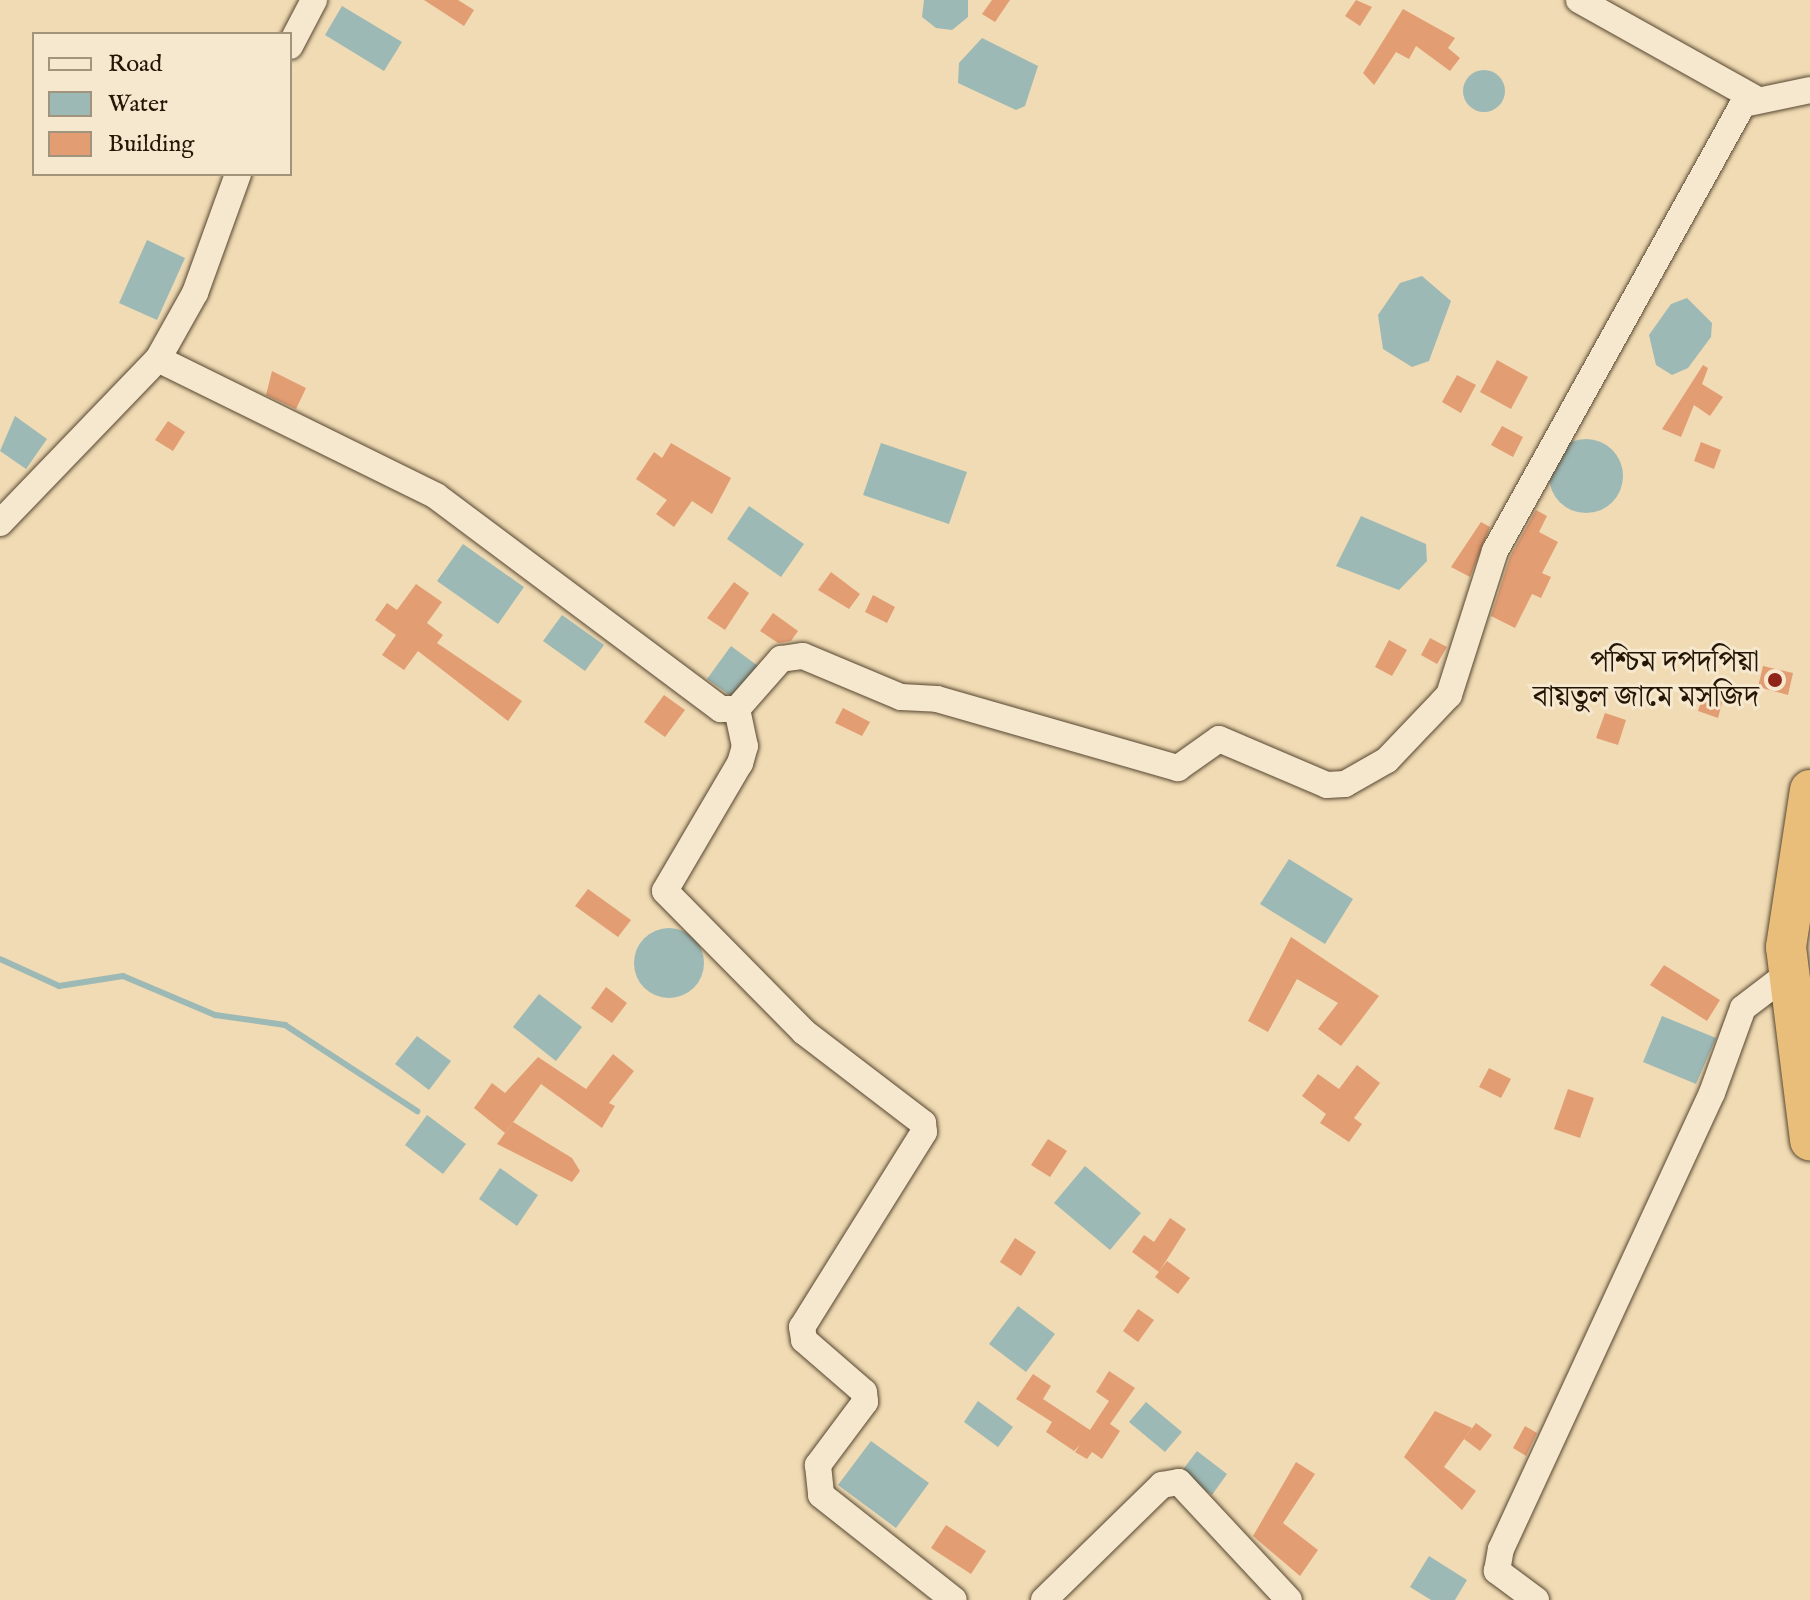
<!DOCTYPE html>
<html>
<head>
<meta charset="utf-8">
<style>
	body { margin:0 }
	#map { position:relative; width:1810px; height:1600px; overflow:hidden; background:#f0dbb4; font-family:"IM FELL English","Noto Serif Bengali",serif }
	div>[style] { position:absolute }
	.water>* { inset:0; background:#9db9b5 }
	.round { border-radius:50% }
	.stream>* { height:6px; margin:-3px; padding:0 3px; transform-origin:3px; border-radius:3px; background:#9db9b5 }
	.building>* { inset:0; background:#e39d73 }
	.roads { filter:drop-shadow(0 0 2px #574630) drop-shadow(0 0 2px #574630) }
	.minor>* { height:26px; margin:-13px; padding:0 13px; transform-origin:13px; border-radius:13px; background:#f5e8ce }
	.highway>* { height:40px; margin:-20px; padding:0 20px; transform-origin:20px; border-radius:20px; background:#e8be7a }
	.dots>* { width:22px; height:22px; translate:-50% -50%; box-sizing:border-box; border:4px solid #f5e8ce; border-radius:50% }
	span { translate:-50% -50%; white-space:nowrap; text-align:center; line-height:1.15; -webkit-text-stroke:6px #f5e8ce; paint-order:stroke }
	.poi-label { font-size:30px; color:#241504 }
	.right { translate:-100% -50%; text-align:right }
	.legend { position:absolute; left:32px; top:32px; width:260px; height:144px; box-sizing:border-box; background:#f5e8ce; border:2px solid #a1947d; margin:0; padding:10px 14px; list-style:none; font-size:24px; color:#241504 }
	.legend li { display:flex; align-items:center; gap:16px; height:40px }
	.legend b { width:40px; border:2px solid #a1947d }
</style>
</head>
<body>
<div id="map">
	<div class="water">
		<i style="clip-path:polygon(924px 0,968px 0,968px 17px,952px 30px,936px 28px,922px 17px)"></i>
		<i style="clip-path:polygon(342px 6px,402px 42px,384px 71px,325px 35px)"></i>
		<i style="clip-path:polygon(982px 38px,1038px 66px,1025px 106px,1016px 110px,958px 83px,959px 63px)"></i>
		<i class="round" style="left:1463px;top:70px;width:42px;height:42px"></i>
		<i style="clip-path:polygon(147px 240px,185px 258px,157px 320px,119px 303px)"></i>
		<i style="clip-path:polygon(1422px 276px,1451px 301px,1429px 361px,1412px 367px,1383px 349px,1378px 315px,1400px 283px)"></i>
		<i style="clip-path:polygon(1687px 298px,1712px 323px,1711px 337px,1688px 368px,1672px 375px,1656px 365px,1649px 335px,1671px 304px)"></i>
		<i style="clip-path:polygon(15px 416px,47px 439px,26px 469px,0 451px)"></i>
		<i class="round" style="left:1549px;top:439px;width:74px;height:74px"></i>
		<i style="clip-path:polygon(881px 443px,967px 472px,949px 524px,863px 495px)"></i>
		<i style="clip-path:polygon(749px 506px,804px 544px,781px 577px,727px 539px)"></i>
		<i style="clip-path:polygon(1361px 516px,1426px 544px,1427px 561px,1399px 590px,1336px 566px)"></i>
		<i style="clip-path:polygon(463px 544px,524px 587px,498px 624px,437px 581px)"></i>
		<i style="clip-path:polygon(562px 615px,604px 645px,585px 671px,543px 641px)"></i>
		<i style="clip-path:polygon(731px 646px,758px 666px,734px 698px,707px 679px)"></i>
		<i style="clip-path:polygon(1289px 859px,1353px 899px,1325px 944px,1260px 904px)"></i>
		<i class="round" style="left:634px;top:928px;width:70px;height:70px"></i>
		<i style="clip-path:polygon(539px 994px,582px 1027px,556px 1061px,513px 1027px)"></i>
		<i style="clip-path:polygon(1662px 1016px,1716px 1038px,1696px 1084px,1643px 1062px)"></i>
		<i style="clip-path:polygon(417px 1036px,451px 1061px,429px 1090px,395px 1064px)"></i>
		<i style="clip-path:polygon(427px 1115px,466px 1144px,443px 1174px,405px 1145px)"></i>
		<i style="clip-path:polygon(1085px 1166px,1141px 1213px,1110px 1250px,1054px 1203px)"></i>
		<i style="clip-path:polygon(500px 1168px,538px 1195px,517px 1226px,479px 1199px)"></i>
		<i style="clip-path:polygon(1018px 1306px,1055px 1334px,1026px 1372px,989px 1344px)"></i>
		<i style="clip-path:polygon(978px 1401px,1013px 1427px,998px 1447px,964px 1422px)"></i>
		<i style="clip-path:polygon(1146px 1402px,1182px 1432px,1165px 1452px,1129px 1422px)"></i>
		<i style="clip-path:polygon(871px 1441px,929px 1483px,896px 1528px,838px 1485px)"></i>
		<i style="clip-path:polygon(1197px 1451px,1227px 1474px,1212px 1495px,1181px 1472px)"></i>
		<i style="clip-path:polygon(1429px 1556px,1467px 1580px,1455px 1600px,1431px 1600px,1410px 1587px)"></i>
	</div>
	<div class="stream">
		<i style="left:0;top:959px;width:65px;rotate:24.6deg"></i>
		<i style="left:59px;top:986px;width:65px;rotate:-8.9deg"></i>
		<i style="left:123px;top:976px;width:100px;rotate:23deg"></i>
		<i style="left:215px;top:1015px;width:71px;rotate:8.1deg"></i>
		<i style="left:285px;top:1025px;width:158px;rotate:33.1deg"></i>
	</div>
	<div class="building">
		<i style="clip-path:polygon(424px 0,458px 0,474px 10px,464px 26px)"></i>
		<i style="clip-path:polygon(992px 0,1010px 0,995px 22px,982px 14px)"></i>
		<i style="clip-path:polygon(1356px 0,1372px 7px,1360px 26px,1345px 16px)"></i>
		<i style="clip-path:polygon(1403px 9px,1455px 38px,1448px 48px,1460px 58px,1450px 71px,1416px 46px,1409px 59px,1396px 52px,1374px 85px,1363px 73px)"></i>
		<i style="clip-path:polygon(1497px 360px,1528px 377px,1511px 409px,1480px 392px)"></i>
		<i style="clip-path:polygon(1703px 365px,1708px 368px,1702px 384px,1723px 397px,1710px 416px,1694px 405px,1681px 437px,1662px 429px)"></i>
		<i style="clip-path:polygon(272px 371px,306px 388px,296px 409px,266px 395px)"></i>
		<i style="clip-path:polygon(1457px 375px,1476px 385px,1461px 413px,1442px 402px)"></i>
		<i style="clip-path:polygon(168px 421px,185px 432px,173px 451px,155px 440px)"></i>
		<i style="clip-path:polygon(1502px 426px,1523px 437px,1513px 457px,1491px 445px)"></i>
		<i style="clip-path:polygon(1701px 442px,1721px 450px,1714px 469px,1694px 461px)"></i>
		<i style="clip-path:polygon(671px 443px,731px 478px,712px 514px,692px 501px,674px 527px,656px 514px,667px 500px,636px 479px,654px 452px,662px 458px)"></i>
		<i style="clip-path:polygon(1536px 510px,1547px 516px,1539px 532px,1558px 542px,1542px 573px,1551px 577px,1541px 598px,1532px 594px,1515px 628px,1491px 616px,1510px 557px)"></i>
		<i style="clip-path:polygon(1481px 522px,1490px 527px,1470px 577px,1451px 567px)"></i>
		<i style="clip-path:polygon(831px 572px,860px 594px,849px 609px,818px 590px)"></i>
		<i style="clip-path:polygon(734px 582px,749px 593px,725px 630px,707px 618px)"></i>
		<i style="clip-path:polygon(416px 584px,442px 602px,427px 623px,443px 635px,437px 643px,522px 701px,508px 721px,418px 651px,404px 670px,382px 655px,396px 635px,375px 620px,387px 603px,397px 610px)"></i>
		<i style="clip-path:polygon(873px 595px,895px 607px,887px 623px,865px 612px)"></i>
		<i style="clip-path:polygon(773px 613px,798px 631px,791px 641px,778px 643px,760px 631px)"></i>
		<i style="clip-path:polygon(1430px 638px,1447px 647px,1437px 664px,1421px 655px)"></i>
		<i style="clip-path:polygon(1389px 640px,1407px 650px,1392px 676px,1375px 667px)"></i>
		<i style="clip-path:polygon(1763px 666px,1793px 673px,1788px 695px,1758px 687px)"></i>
		<i style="clip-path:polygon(1706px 686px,1725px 692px,1718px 718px,1698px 711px)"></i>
		<i style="clip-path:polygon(664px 695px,685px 710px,665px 737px,644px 722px)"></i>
		<i style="clip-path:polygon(843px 708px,870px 722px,862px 736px,835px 723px)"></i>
		<i style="clip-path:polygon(1605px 713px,1626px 720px,1618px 745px,1596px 738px)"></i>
		<i style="clip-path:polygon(588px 889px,631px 920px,618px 937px,575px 906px)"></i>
		<i style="clip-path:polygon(1291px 937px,1379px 996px,1341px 1046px,1318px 1029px,1338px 1003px,1297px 979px,1268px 1032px,1248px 1021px)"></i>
		<i style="clip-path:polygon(1664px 965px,1720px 1000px,1707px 1021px,1650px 985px)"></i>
		<i style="clip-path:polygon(606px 987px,627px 1003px,612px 1023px,591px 1008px)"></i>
		<i style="clip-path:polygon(613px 1054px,634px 1071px,609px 1103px,615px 1106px,602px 1128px,541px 1084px,505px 1133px,474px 1108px,492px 1083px,505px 1093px,538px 1057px,586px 1089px)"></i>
		<i style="clip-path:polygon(1357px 1065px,1380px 1083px,1354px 1118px,1362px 1124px,1349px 1142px,1320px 1123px,1326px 1114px,1302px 1096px,1318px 1074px,1339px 1089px)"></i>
		<i style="clip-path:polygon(1489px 1068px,1511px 1079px,1501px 1098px,1479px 1087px)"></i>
		<i style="clip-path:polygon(1568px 1089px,1594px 1098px,1580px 1138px,1554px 1129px)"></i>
		<i style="clip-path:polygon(513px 1122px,572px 1158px,580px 1171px,572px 1182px,497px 1144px)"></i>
		<i style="clip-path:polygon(1048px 1139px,1067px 1151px,1050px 1177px,1031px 1165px)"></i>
		<i style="clip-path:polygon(1170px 1218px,1186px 1229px,1159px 1272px,1132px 1252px,1144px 1235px,1154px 1242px)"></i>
		<i style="clip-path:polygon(1015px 1238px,1036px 1252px,1021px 1276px,1000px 1262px)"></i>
		<i style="clip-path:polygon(1167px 1261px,1190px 1278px,1178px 1294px,1155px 1277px)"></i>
		<i style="clip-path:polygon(1138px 1309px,1154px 1320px,1138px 1342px,1123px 1331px)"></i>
		<i style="clip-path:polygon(1109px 1371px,1135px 1388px,1110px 1424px,1120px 1431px,1102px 1459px,1092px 1452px,1087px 1459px,1075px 1452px,1080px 1445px,1074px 1451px,1046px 1432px,1052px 1422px,1016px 1399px,1033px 1374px,1051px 1386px,1043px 1399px,1090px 1430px,1109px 1401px,1096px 1392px)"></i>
		<i style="clip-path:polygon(1435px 1411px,1472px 1428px,1444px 1467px,1476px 1491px,1462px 1510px,1404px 1457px)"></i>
		<i style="clip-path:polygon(1476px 1423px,1492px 1435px,1480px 1451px,1464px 1439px)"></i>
		<i style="clip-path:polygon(1525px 1426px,1537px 1433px,1526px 1456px,1513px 1448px)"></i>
		<i style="clip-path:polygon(1296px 1462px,1315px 1474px,1283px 1523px,1318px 1550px,1300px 1576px,1253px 1536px)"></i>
		<i style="clip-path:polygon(946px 1525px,986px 1551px,971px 1574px,931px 1548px)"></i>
	</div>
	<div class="roads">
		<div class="minor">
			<i style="left:1579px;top:0;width:201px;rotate:29.2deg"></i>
			<i style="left:290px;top:46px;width:52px;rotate:-62.4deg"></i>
			<i style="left:158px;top:359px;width:310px;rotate:26.2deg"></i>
			<i style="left:436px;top:496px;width:356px;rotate:36.8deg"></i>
			<i style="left:721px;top:709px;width:16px"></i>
			<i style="left:737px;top:709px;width:67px;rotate:-48.7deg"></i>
			<i style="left:781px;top:659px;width:22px;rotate:-8deg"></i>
			<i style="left:803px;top:656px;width:106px;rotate:22.7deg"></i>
			<i style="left:901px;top:697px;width:36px;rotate:3deg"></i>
			<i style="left:937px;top:699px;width:251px;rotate:16deg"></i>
			<i style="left:1178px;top:768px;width:50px;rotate:-35.3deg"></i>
			<i style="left:1219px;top:739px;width:117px;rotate:23.1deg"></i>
			<i style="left:1327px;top:785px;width:18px;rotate:-3deg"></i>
			<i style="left:1345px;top:784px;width:48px;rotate:-29.7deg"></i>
			<i style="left:1387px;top:760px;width:90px;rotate:-46.4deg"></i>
			<i style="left:1449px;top:695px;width:151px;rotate:-72.3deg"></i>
			<i style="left:1495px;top:551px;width:511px;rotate:-60.98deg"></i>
			<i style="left:1743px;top:104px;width:68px;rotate:-11.8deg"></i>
			<i style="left:0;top:523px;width:228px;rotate:-46.1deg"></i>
			<i style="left:158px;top:359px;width:76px;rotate:-60.7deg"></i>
			<i style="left:195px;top:293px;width:127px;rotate:-70.1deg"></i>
			<i style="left:737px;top:709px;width:38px;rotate:78deg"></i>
			<i style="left:745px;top:746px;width:18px;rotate:106deg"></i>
			<i style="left:740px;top:763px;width:148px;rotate:120.4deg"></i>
			<i style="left:665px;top:891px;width:198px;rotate:45.4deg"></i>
			<i style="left:804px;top:1032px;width:150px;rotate:37.4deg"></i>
			<i style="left:923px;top:1123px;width:9px;rotate:84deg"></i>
			<i style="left:924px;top:1132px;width:230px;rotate:122deg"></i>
			<i style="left:802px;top:1327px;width:13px;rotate:81deg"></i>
			<i style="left:804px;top:1340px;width:79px;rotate:40.9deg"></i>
			<i style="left:864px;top:1392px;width:10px;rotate:84deg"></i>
			<i style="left:865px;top:1402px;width:79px;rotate:126.7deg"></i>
			<i style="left:818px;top:1465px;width:30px;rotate:84deg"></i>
			<i style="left:821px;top:1495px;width:169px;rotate:38.3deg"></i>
			<i style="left:1044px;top:1600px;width:165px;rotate:-44.3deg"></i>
			<i style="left:1162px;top:1485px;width:17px;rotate:-10deg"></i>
			<i style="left:1179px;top:1482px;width:161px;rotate:47deg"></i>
			<i style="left:1536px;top:1600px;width:49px;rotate:-143.4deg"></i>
			<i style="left:1497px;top:1571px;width:22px;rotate:-80deg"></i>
			<i style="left:1501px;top:1549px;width:502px;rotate:-65.17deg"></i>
			<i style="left:1712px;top:1093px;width:90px;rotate:-70deg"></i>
			<i style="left:1743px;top:1008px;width:58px;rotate:-37.3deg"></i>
		</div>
		<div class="highway">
			<i style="left:1810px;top:790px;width:159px;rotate:98.7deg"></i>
			<i style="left:1786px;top:947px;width:195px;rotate:82.9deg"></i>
		</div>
	</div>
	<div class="dots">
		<i style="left:1775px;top:680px;background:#8f2418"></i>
	</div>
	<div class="poi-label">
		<span class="right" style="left:1759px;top:680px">পশ্চিম দপদপিয়া<br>বায়তুল জামে মসজিদ</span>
	</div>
	<ul class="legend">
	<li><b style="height:10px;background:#f5e8ce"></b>Road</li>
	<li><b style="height:22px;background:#9db9b5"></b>Water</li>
	<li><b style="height:22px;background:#e39d73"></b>Building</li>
	</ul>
</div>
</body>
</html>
